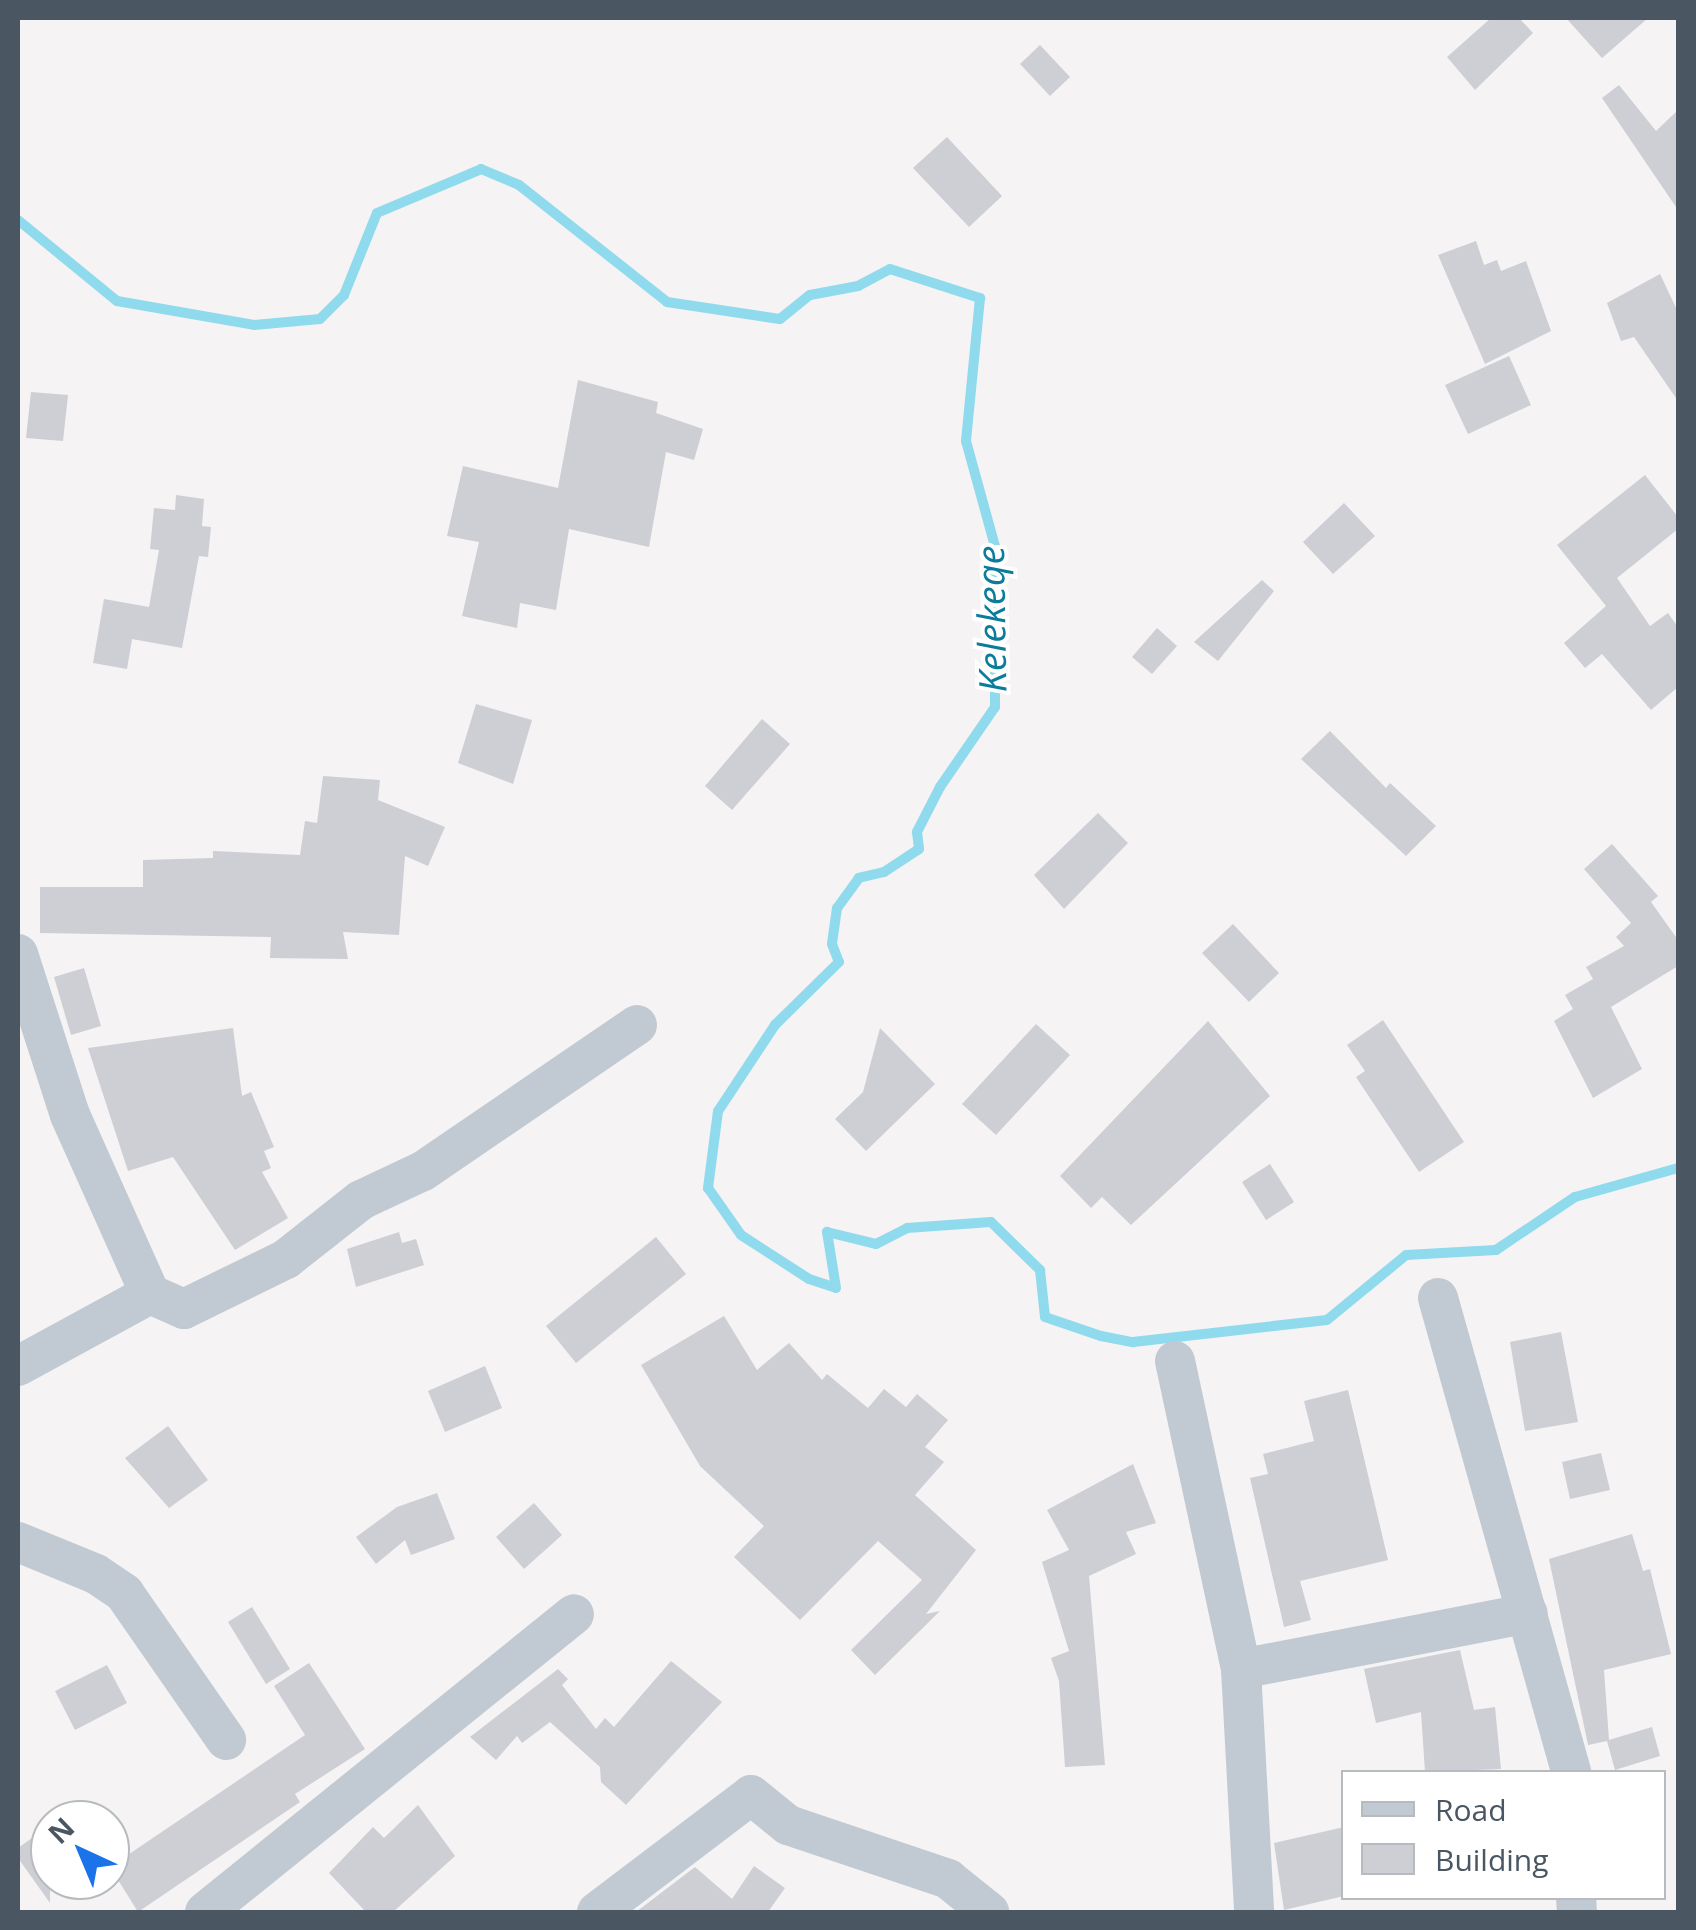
<!DOCTYPE html>
<html>
<head>
<meta charset="utf-8">
<style>
	body { margin:0 }
	#map { position:relative; width:1696px; height:1930px; overflow:hidden; background:#f5f3f3; font-family:"Open Sans",sans-serif }
	div>[style] { position:absolute }
	.stream>* { height:10px; margin:-5px; padding:0 5px; transform-origin:5px; border-radius:5px; background:#90daee }
	.building>* { inset:0; background:#cdcfd5 }
	.minor>* { height:40px; margin:-20px; padding:0 20px; transform-origin:20px; border-radius:20px; background:#c1cad2 }
	span { translate:-50% -50%; white-space:nowrap; text-align:center; line-height:1.15; -webkit-text-stroke:8px #fff; paint-order:stroke }
	.water-label { font-size:38px; color:#0c7c9b; font-style:italic }
	.frame { position:absolute; inset:0; border:20px solid #4a5661; pointer-events:none }
	.legend { position:absolute; left:1341px; top:1770px; width:325px; height:130px; box-sizing:border-box; background:#fff; border:2px solid #b7bbc0; margin:0; padding:12px 18px; list-style:none; font-size:30px; color:#4a5661 }
	.legend li { display:flex; align-items:center; gap:20px; height:50px }
	.legend b { width:50px; border:2px solid #b7bbc0 }
	.north { position:absolute; left:30px; top:1800px; width:100px; height:100px; box-sizing:border-box; background:#fff; border:2px solid #b7bbc0; border-radius:50%; rotate:316deg; font-size:28px; font-weight:700; line-height:40px; text-align:center; color:#4a5661 }
	.north::after { content:''; display:block; margin:auto; width:35px; height:45px; background:#1a73e8; clip-path:polygon(50% 0,100% 100%,50% 72%,0 100%) }
</style>
</head>
<body>
<div id="map">
	<div class="stream">
		<i style="left:18px;top:220px;width:128px;rotate:39.3deg"></i>
		<i style="left:117px;top:301px;width:139px;rotate:9.9deg"></i>
		<i style="left:254px;top:325px;width:66px;rotate:-5.2deg"></i>
		<i style="left:320px;top:319px;width:34px;rotate:-45deg"></i>
		<i style="left:344px;top:295px;width:88px;rotate:-68.1deg"></i>
		<i style="left:377px;top:213px;width:113px;rotate:-22.9deg"></i>
		<i style="left:481px;top:169px;width:41px;rotate:22.8deg"></i>
		<i style="left:519px;top:185px;width:189px;rotate:38.3deg"></i>
		<i style="left:667px;top:302px;width:114px;rotate:8.6deg"></i>
		<i style="left:780px;top:319px;width:38px;rotate:-39deg"></i>
		<i style="left:810px;top:295px;width:49px;rotate:-10.6deg"></i>
		<i style="left:858px;top:286px;width:36px;rotate:-28deg"></i>
		<i style="left:890px;top:269px;width:95px;rotate:17.9deg"></i>
		<i style="left:980px;top:298px;width:144px;rotate:95.6deg"></i>
		<i style="left:966px;top:441px;width:109px;rotate:74.6deg"></i>
		<i style="left:995px;top:546px;width:161px;rotate:90deg"></i>
		<i style="left:995px;top:707px;width:97px;rotate:124.5deg"></i>
		<i style="left:940px;top:787px;width:51px;rotate:117.1deg"></i>
		<i style="left:917px;top:832px;width:17px;rotate:83deg"></i>
		<i style="left:919px;top:849px;width:42px;rotate:146.7deg"></i>
		<i style="left:884px;top:872px;width:26px;rotate:167deg"></i>
		<i style="left:859px;top:878px;width:37px;rotate:126deg"></i>
		<i style="left:837px;top:908px;width:36px;rotate:98deg"></i>
		<i style="left:832px;top:944px;width:19px;rotate:69deg"></i>
		<i style="left:839px;top:962px;width:90px;rotate:135.5deg"></i>
		<i style="left:775px;top:1025px;width:103px;rotate:123.5deg"></i>
		<i style="left:718px;top:1111px;width:78px;rotate:97.4deg"></i>
		<i style="left:708px;top:1188px;width:57px;rotate:54.9deg"></i>
		<i style="left:741px;top:1235px;width:81px;rotate:32.9deg"></i>
		<i style="left:809px;top:1279px;width:28px;rotate:18deg"></i>
		<i style="left:836px;top:1288px;width:57px;rotate:-99.1deg"></i>
		<i style="left:827px;top:1232px;width:50px;rotate:13.8deg"></i>
		<i style="left:876px;top:1244px;width:35px;rotate:-27deg"></i>
		<i style="left:907px;top:1228px;width:84px;rotate:-4.1deg"></i>
		<i style="left:991px;top:1222px;width:69px;rotate:44.4deg"></i>
		<i style="left:1040px;top:1270px;width:47px;rotate:83.9deg"></i>
		<i style="left:1045px;top:1317px;width:59px;rotate:18.7deg"></i>
		<i style="left:1101px;top:1336px;width:33px;rotate:11deg"></i>
		<i style="left:1133px;top:1342px;width:195px;rotate:-6.5deg"></i>
		<i style="left:1327px;top:1320px;width:102px;rotate:-39.4deg"></i>
		<i style="left:1406px;top:1255px;width:90px;rotate:-3.2deg"></i>
		<i style="left:1496px;top:1250px;width:95px;rotate:-33.9deg"></i>
		<i style="left:1575px;top:1197px;width:107px;rotate:-15.7deg"></i>
	</div>
	<div class="building">
		<i style="clip-path:polygon(1491px 18px,1519px 18px,1533px 33px,1475px 90px,1447px 57px)"></i>
		<i style="clip-path:polygon(1566px 18px,1648px 18px,1602px 58px)"></i>
		<i style="clip-path:polygon(1040px 45px,1070px 77px,1050px 96px,1020px 64px)"></i>
		<i style="clip-path:polygon(1619px 85px,1656px 131px,1678px 110px,1678px 210px,1602px 98px)"></i>
		<i style="clip-path:polygon(947px 137px,1002px 196px,969px 227px,913px 168px)"></i>
		<i style="clip-path:polygon(1476px 241px,1484px 265px,1497px 260px,1501px 271px,1526px 261px,1551px 331px,1485px 364px,1438px 255px)"></i>
		<i style="clip-path:polygon(1660px 274px,1678px 312px,1678px 401px,1634px 337px,1621px 341px,1607px 303px)"></i>
		<i style="clip-path:polygon(1509px 356px,1531px 405px,1468px 434px,1445px 385px)"></i>
		<i style="clip-path:polygon(578px 380px,658px 402px,656px 413px,703px 429px,694px 460px,666px 452px,649px 547px,569px 529px,556px 610px,520px 603px,517px 628px,462px 616px,479px 542px,447px 536px,463px 466px,558px 488px)"></i>
		<i style="clip-path:polygon(31px 392px,68px 395px,63px 441px,26px 438px)"></i>
		<i style="clip-path:polygon(1645px 475px,1678px 517px,1678px 529px,1617px 578px,1650px 626px,1668px 613px,1678px 627px,1678px 687px,1651px 710px,1602px 654px,1585px 668px,1564px 643px,1606px 606px,1557px 545px)"></i>
		<i style="clip-path:polygon(176px 495px,204px 499px,202px 526px,211px 527px,208px 557px,199px 556px,182px 648px,132px 639px,127px 669px,93px 663px,104px 599px,149px 607px,159px 550px,150px 549px,154px 508px,175px 510px)"></i>
		<i style="clip-path:polygon(1344px 503px,1375px 536px,1333px 574px,1303px 542px)"></i>
		<i style="clip-path:polygon(1262px 580px,1274px 591px,1218px 661px,1194px 642px)"></i>
		<i style="clip-path:polygon(1157px 628px,1177px 646px,1152px 674px,1132px 657px)"></i>
		<i style="clip-path:polygon(476px 704px,532px 720px,513px 784px,458px 763px)"></i>
		<i style="clip-path:polygon(762px 719px,790px 744px,732px 810px,705px 786px)"></i>
		<i style="clip-path:polygon(1330px 731px,1386px 788px,1390px 783px,1436px 826px,1406px 856px,1301px 759px)"></i>
		<i style="clip-path:polygon(323px 776px,380px 780px,378px 800px,445px 827px,428px 866px,405px 856px,399px 935px,343px 932px,348px 959px,270px 958px,271px 937px,40px 933px,40px 887px,143px 887px,143px 860px,213px 858px,213px 851px,300px 855px,305px 821px,317px 823px)"></i>
		<i style="clip-path:polygon(1098px 813px,1128px 843px,1064px 909px,1034px 875px)"></i>
		<i style="clip-path:polygon(1612px 844px,1658px 896px,1651px 902px,1678px 940px,1678px 966px,1611px 1007px,1642px 1069px,1593px 1098px,1554px 1021px,1573px 1009px,1565px 995px,1593px 979px,1586px 967px,1624px 946px,1616px 937px,1631px 923px,1584px 869px)"></i>
		<i style="clip-path:polygon(1233px 924px,1279px 973px,1249px 1002px,1202px 953px)"></i>
		<i style="clip-path:polygon(84px 968px,101px 1026px,71px 1035px,54px 977px)"></i>
		<i style="clip-path:polygon(1383px 1020px,1464px 1142px,1419px 1172px,1356px 1077px,1365px 1071px,1347px 1045px)"></i>
		<i style="clip-path:polygon(1208px 1021px,1270px 1096px,1131px 1225px,1102px 1197px,1091px 1208px,1060px 1176px)"></i>
		<i style="clip-path:polygon(1036px 1024px,1070px 1055px,996px 1135px,962px 1104px)"></i>
		<i style="clip-path:polygon(233px 1028px,242px 1096px,251px 1092px,274px 1147px,264px 1151px,271px 1168px,262px 1172px,288px 1218px,235px 1250px,173px 1157px,128px 1171px,88px 1048px)"></i>
		<i style="clip-path:polygon(880px 1028px,935px 1084px,866px 1151px,835px 1119px,863px 1092px)"></i>
		<i style="clip-path:polygon(1270px 1164px,1294px 1202px,1266px 1220px,1242px 1182px)"></i>
		<i style="clip-path:polygon(399px 1232px,402px 1243px,416px 1239px,424px 1265px,356px 1287px,347px 1249px)"></i>
		<i style="clip-path:polygon(656px 1237px,686px 1274px,576px 1363px,546px 1326px)"></i>
		<i style="clip-path:polygon(724px 1316px,757px 1370px,789px 1343px,822px 1380px,827px 1374px,868px 1408px,884px 1389px,906px 1407px,917px 1394px,948px 1420px,925px 1447px,944px 1462px,915px 1495px,976px 1550px,926px 1614px,940px 1611px,875px 1675px,851px 1650px,922px 1580px,878px 1541px,800px 1620px,734px 1557px,764px 1526px,700px 1466px,641px 1365px)"></i>
		<i style="clip-path:polygon(1561px 1332px,1578px 1422px,1525px 1431px,1510px 1342px)"></i>
		<i style="clip-path:polygon(485px 1366px,502px 1408px,445px 1432px,428px 1391px)"></i>
		<i style="clip-path:polygon(1348px 1390px,1388px 1560px,1300px 1581px,1311px 1620px,1284px 1627px,1250px 1478px,1268px 1474px,1263px 1454px,1314px 1441px,1304px 1401px)"></i>
		<i style="clip-path:polygon(168px 1426px,208px 1480px,169px 1508px,125px 1458px)"></i>
		<i style="clip-path:polygon(1601px 1453px,1610px 1490px,1570px 1499px,1562px 1462px)"></i>
		<i style="clip-path:polygon(1133px 1464px,1156px 1523px,1126px 1532px,1136px 1554px,1089px 1576px,1105px 1765px,1065px 1767px,1059px 1681px,1051px 1658px,1069px 1651px,1042px 1562px,1069px 1550px,1047px 1510px)"></i>
		<i style="clip-path:polygon(437px 1493px,455px 1539px,411px 1555px,405px 1540px,376px 1564px,356px 1537px,397px 1507px)"></i>
		<i style="clip-path:polygon(534px 1503px,562px 1535px,524px 1569px,496px 1537px)"></i>
		<i style="clip-path:polygon(1632px 1534px,1643px 1571px,1650px 1569px,1671px 1654px,1604px 1670px,1609px 1740px,1652px 1727px,1660px 1756px,1615px 1770px,1607px 1741px,1588px 1745px,1549px 1559px)"></i>
		<i style="clip-path:polygon(252px 1607px,290px 1669px,266px 1684px,228px 1622px)"></i>
		<i style="clip-path:polygon(1460px 1650px,1474px 1710px,1495px 1707px,1501px 1769px,1425px 1772px,1421px 1712px,1376px 1723px,1364px 1669px)"></i>
		<i style="clip-path:polygon(671px 1661px,722px 1702px,626px 1805px,601px 1782px,600px 1767px,550px 1722px,522px 1743px,517px 1736px,496px 1760px,470px 1737px,558px 1669px,568px 1679px,562px 1685px,596px 1729px,605px 1718px,614px 1727px)"></i>
		<i style="clip-path:polygon(309px 1663px,365px 1749px,295px 1794px,300px 1802px,138px 1912px,110px 1867px,305px 1735px,274px 1686px)"></i>
		<i style="clip-path:polygon(107px 1665px,127px 1703px,75px 1730px,55px 1691px)"></i>
		<i style="clip-path:polygon(418px 1805px,455px 1856px,393px 1912px,366px 1912px,329px 1873px,373px 1827px,384px 1838px)"></i>
		<i style="clip-path:polygon(50px 1825px,50px 1903px,18px 1858px,18px 1848px)"></i>
		<i style="clip-path:polygon(1344px 1827px,1344px 1896px,1284px 1910px,1274px 1843px)"></i>
		<i style="clip-path:polygon(754px 1866px,785px 1888px,768px 1912px,636px 1912px,695px 1867px,732px 1899px)"></i>
	</div>
	<div class="minor">
		<i style="left:18px;top:954px;width:169px;rotate:72.1deg"></i>
		<i style="left:70px;top:1115px;width:196px;rotate:65.9deg"></i>
		<i style="left:150px;top:1294px;width:37px;rotate:24deg"></i>
		<i style="left:184px;top:1309px;width:114px;rotate:-26.1deg"></i>
		<i style="left:286px;top:1259px;width:95px;rotate:-38.2deg"></i>
		<i style="left:361px;top:1200px;width:68px;rotate:-25.1deg"></i>
		<i style="left:423px;top:1171px;width:259px;rotate:-34.3deg"></i>
		<i style="left:1438px;top:1298px;width:492px;rotate:74.3deg"></i>
		<i style="left:1175px;top:1361px;width:315px;rotate:77.9deg"></i>
		<i style="left:1241px;top:1669px;width:243px;rotate:86.9deg"></i>
		<i style="left:18px;top:1366px;width:150px;rotate:-28.6deg"></i>
		<i style="left:18px;top:1542px;width:84px;rotate:22.3deg"></i>
		<i style="left:96px;top:1574px;width:34px;rotate:34deg"></i>
		<i style="left:124px;top:1593px;width:179px;rotate:55.2deg"></i>
		<i style="left:1241px;top:1669px;width:292px;rotate:-11deg"></i>
		<i style="left:1576px;top:1898px;width:14px;rotate:86deg"></i>
		<i style="left:205px;top:1912px;width:474px;rotate:-38.9deg"></i>
		<i style="left:597px;top:1912px;width:193px;rotate:-37.2deg"></i>
		<i style="left:751px;top:1795px;width:48px;rotate:39deg"></i>
		<i style="left:788px;top:1825px;width:169px;rotate:18.6deg"></i>
		<i style="left:948px;top:1879px;width:53px;rotate:38.8deg"></i>
	</div>
	<div class="water-label">
		<span style="left:991px;top:619px;rotate:-91deg">Kelekeqe</span>
	</div>
	<div class="frame"></div>
	<ul class="legend">
	<li><b style="height:12px;background:#c1cad2"></b>Road</li>
	<li><b style="height:28px;background:#cdcfd5"></b>Building</li>
	</ul>
	<div class="north">N</div>
</div>
</body>
</html>
